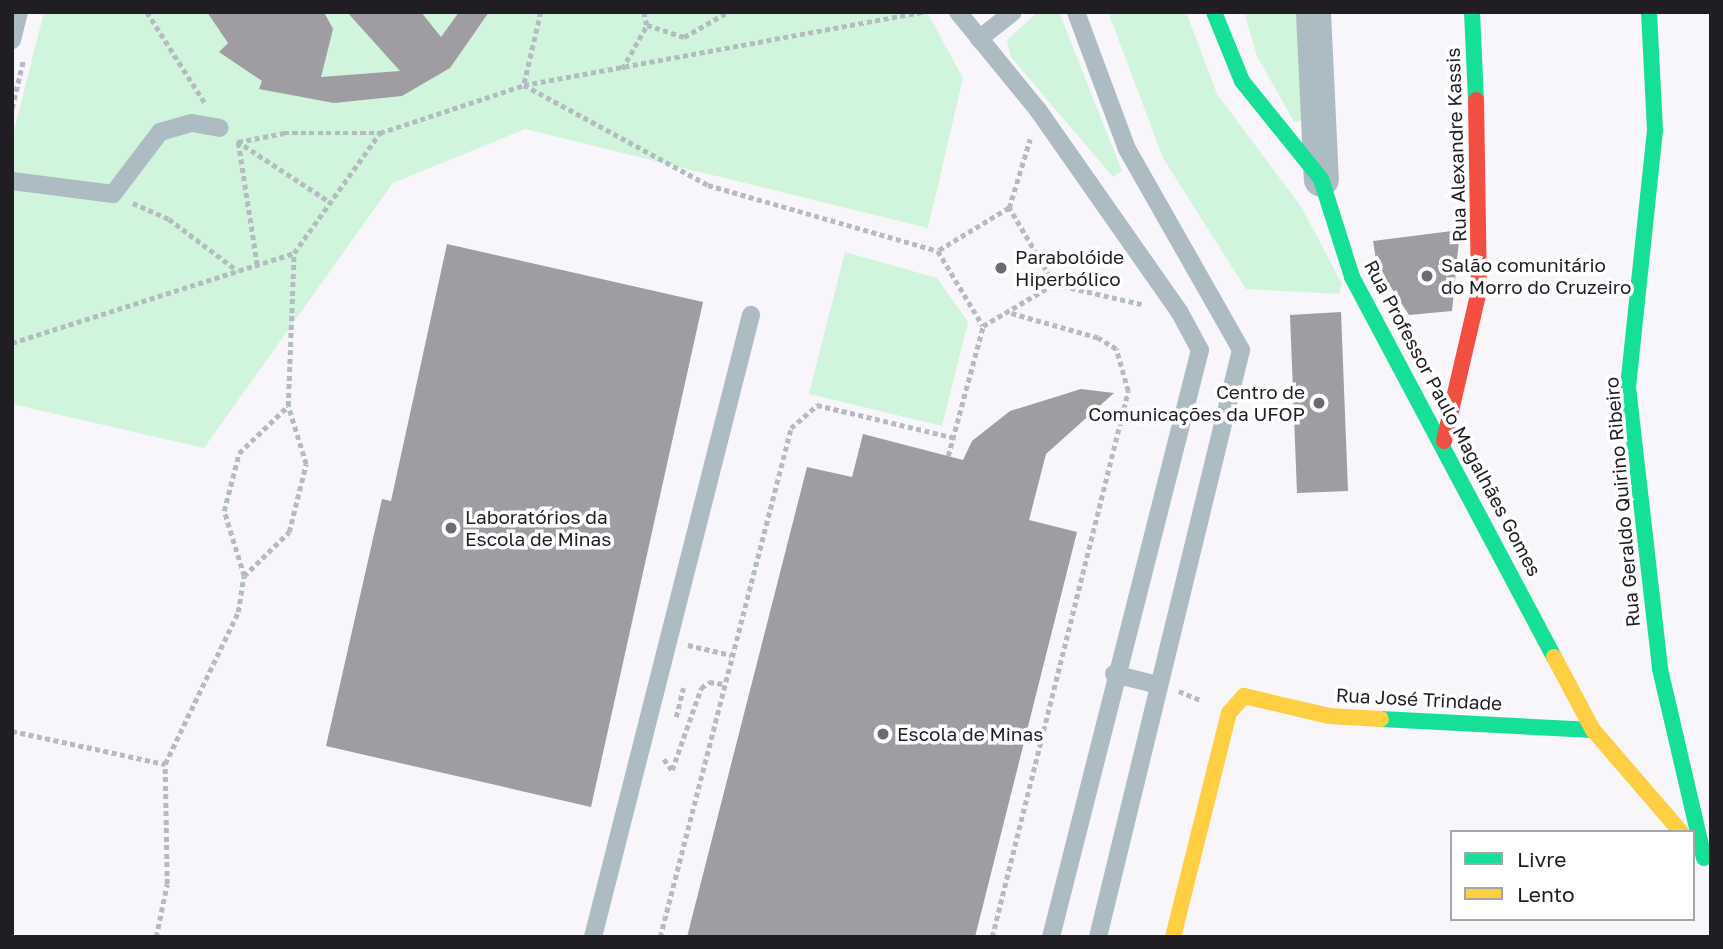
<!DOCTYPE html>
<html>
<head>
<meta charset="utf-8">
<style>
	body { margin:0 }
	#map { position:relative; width:1723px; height:949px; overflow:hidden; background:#f8f5fb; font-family:"Golos Text",sans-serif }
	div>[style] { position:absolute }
	.green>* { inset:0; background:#d1f5dc }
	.building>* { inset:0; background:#9f9ca2 }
	.path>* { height:4.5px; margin-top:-2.25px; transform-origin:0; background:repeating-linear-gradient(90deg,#b4bcc1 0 5px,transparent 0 8.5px) }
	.lane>* { height:18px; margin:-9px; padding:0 9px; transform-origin:9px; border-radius:9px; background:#adbbc2 }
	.street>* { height:35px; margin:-17.5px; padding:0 17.5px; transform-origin:17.5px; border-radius:17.5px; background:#adbbc2 }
	.fast>* { height:16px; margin:-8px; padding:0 8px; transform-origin:8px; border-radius:8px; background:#16e098 }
	.slow>* { height:16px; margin:-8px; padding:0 8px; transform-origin:8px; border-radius:8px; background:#ffcf43 }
	.jam>* { height:16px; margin:-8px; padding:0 8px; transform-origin:8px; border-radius:8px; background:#f24e42 }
	.dots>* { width:19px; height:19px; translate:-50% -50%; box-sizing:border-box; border:4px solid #fff; border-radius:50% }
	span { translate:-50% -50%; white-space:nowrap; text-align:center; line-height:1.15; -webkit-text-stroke:7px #fff; paint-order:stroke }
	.street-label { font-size:19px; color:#201d23 }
	.poi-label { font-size:19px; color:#201d23 }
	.left { translate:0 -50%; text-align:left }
	.right { translate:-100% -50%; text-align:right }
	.frame { position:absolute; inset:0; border:14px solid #201d23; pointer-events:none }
	.legend { position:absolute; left:1450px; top:830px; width:245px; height:91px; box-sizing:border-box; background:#fff; border:2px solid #a6a5a7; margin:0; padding:9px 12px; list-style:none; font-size:21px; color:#201d23 }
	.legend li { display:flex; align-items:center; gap:14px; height:35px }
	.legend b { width:35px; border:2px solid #a6a5a7 }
</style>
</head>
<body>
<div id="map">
	<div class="green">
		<i style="clip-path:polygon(44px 12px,927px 12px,963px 78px,928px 228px,525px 129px,393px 183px,204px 448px,12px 404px,12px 139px)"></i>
		<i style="clip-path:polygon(1038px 12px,1059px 12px,1122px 171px,1113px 177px,1011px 57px,1007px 40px)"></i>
		<i style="clip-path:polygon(1108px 12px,1186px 12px,1217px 94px,1302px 208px,1342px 284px,1339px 294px,1246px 289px,1163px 158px)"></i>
		<i style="clip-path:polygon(1244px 12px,1296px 12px,1305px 120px,1294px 122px,1257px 56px)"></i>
		<i style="clip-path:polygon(845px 252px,937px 278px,968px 322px,942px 426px,809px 394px)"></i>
	</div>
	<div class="building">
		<i style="clip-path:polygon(207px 12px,324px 12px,333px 29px,321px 77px,400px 71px,347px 12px,421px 12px,441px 37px,459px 12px,489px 12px,450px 68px,402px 96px,334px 103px,259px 89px,262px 81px,219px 52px,228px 43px)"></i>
		<i style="clip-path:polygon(1460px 230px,1452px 311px,1409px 315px,1377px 266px,1373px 241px)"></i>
		<i style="clip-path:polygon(447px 244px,703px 302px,591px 807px,326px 746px,382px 499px,391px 501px)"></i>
		<i style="clip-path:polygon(1341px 312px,1348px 491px,1297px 493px,1290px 315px)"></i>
		<i style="clip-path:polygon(1081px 389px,1114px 393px,1046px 454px,1029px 520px,1077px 532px,975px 937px,687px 937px,807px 467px,852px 477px,863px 434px,963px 460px,972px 441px,1010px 411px)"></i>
	</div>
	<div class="path">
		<i style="left:147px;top:12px;width:108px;rotate:57.5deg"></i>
		<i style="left:541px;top:12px;width:75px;rotate:103.1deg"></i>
		<i style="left:524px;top:85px;width:405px;rotate:-10.4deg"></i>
		<i style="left:644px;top:12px;width:13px;rotate:77deg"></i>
		<i style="left:622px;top:69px;width:51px;rotate:-60.4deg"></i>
		<i style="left:647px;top:25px;width:39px;rotate:18deg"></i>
		<i style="left:684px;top:37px;width:51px;rotate:-29.6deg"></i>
		<i style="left:12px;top:108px;width:48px;rotate:-76.8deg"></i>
		<i style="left:237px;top:141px;width:111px;rotate:33.3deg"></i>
		<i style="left:133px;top:203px;width:39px;rotate:24deg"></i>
		<i style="left:169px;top:219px;width:86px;rotate:37deg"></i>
		<i style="left:1009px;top:208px;width:72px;rotate:-73.1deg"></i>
		<i style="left:257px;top:265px;width:124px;rotate:-98.8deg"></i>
		<i style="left:238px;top:142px;width:47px;rotate:-11.1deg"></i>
		<i style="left:284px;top:133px;width:96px"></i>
		<i style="left:1054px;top:284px;width:93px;rotate:13deg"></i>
		<i style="left:12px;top:343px;width:296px;rotate:-17.7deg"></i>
		<i style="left:948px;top:456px;width:135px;rotate:-74.9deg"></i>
		<i style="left:244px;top:576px;width:63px;rotate:-44.4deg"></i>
		<i style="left:289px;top:532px;width:70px;rotate:-76deg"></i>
		<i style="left:306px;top:464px;width:61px;rotate:-107.2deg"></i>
		<i style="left:688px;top:645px;width:44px;rotate:13.1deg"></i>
		<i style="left:1179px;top:691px;width:23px;rotate:23deg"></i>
		<i style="left:676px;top:717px;width:30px;rotate:-76deg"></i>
		<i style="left:12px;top:731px;width:157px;rotate:12.2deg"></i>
		<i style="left:664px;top:759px;width:14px;rotate:54deg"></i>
		<i style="left:672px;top:770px;width:87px;rotate:-70.5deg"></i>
		<i style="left:701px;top:688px;width:10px;rotate:-37deg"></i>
		<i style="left:709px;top:682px;width:15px;rotate:8deg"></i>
		<i style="left:156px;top:937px;width:54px;rotate:-78.3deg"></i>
		<i style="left:167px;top:884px;width:120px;rotate:-91deg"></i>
		<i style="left:165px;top:764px;width:169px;rotate:-64.3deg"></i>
		<i style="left:238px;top:612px;width:36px;rotate:-81deg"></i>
		<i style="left:244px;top:576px;width:68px;rotate:-107.1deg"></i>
		<i style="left:224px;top:511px;width:60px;rotate:-75.5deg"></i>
		<i style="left:239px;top:453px;width:68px;rotate:-43.8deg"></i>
		<i style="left:288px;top:406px;width:153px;rotate:-87.8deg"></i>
		<i style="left:294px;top:253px;width:148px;rotate:-54.4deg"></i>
		<i style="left:380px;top:133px;width:152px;rotate:-18.4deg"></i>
		<i style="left:524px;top:85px;width:209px;rotate:28.5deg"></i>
		<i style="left:708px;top:185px;width:239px;rotate:16deg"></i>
		<i style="left:938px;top:251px;width:87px;rotate:59deg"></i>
		<i style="left:983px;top:326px;width:82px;rotate:-30.6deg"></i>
		<i style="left:1054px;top:284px;width:88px;rotate:-120.6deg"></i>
		<i style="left:1009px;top:208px;width:83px;rotate:148.8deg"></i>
		<i style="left:660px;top:937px;width:526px;rotate:-75.57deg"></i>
		<i style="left:791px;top:428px;width:35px;rotate:-41deg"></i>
		<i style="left:817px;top:405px;width:142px;rotate:13.4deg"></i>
		<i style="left:992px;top:937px;width:563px;rotate:-76.01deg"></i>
		<i style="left:1128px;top:391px;width:44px;rotate:-105.9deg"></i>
		<i style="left:1116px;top:349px;width:21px;rotate:-149deg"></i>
		<i style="left:1098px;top:338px;width:96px;rotate:-164.2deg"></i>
	</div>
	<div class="lane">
		<i style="left:958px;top:12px;width:127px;rotate:50.8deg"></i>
		<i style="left:1038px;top:110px;width:248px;rotate:55deg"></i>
		<i style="left:1180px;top:313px;width:42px;rotate:61.6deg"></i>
		<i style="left:1200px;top:350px;width:606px;rotate:104.24deg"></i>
		<i style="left:1076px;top:12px;width:146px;rotate:69.6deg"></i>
		<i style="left:1127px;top:149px;width:231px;rotate:60.4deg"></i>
		<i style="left:1241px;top:350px;width:604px;rotate:103.69deg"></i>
		<i style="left:979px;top:39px;width:43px;rotate:-38.5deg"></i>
		<i style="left:12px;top:40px;width:29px;rotate:-76deg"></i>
		<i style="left:12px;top:181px;width:102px;rotate:7.3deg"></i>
		<i style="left:113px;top:194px;width:78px;rotate:-52.8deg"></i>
		<i style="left:160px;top:132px;width:33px;rotate:-16deg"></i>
		<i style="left:192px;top:123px;width:28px;rotate:10deg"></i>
		<i style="left:1114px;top:674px;width:45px;rotate:14deg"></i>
		<i style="left:593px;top:937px;width:642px;rotate:-75.75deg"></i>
	</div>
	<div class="street">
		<i style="left:1313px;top:12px;width:167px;rotate:87.3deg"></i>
	</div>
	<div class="fast">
		<i style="left:1214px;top:12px;width:74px;rotate:67.9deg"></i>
		<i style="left:1242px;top:81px;width:126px;rotate:51.1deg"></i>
		<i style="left:1321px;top:179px;width:103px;rotate:72.4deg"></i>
		<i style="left:1352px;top:277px;width:430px;rotate:62deg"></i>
		<i style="left:1472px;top:12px;width:88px;rotate:87.4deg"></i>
		<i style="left:1649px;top:12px;width:118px;rotate:87.1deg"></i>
		<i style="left:1655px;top:130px;width:258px;rotate:96deg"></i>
		<i style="left:1628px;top:387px;width:284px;rotate:83.5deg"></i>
		<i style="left:1660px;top:669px;width:194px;rotate:76.9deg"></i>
		<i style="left:1381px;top:719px;width:212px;rotate:3deg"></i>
	</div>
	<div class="slow">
		<i style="left:1554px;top:657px;width:83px;rotate:61.9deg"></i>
		<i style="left:1593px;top:730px;width:135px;rotate:49.2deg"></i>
		<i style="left:1173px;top:937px;width:231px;rotate:-76deg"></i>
		<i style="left:1229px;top:713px;width:23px;rotate:-49deg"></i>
		<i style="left:1244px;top:696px;width:87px;rotate:13.2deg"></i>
		<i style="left:1329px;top:716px;width:52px;rotate:3.3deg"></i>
	</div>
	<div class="jam">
		<i style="left:1444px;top:441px;width:155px;rotate:-76.9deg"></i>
		<i style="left:1479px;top:290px;width:190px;rotate:-90.9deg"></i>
	</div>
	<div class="dots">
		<i style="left:1001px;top:268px;background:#6c696f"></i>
		<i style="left:1427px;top:276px;background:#6c696f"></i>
		<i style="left:1319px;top:403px;background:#6c696f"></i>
		<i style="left:451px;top:528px;background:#6c696f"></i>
		<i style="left:883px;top:734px;background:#6c696f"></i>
	</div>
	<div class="street-label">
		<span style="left:1456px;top:145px;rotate:-92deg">Rua Alexandre Kassis</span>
		<span style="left:1453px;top:418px;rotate:62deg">Rua Professor Paulo Magalhães Gomes</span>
		<span style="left:1622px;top:502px;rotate:-95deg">Rua Geraldo Quirino Ribeiro</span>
		<span style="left:1419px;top:699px;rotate:3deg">Rua José Trindade</span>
	</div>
	<div class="poi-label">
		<span class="left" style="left:1015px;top:268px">Parabolóide<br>Hiperbólico</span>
		<span class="left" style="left:1441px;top:276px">Salão comunitário<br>do Morro do Cruzeiro</span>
		<span class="right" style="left:1305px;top:403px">Centro de<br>Comunicações da UFOP</span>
		<span class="left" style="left:465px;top:528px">Laboratórios da<br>Escola de Minas</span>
		<span class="left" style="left:897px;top:734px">Escola de Minas</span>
	</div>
	<div class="frame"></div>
	<ul class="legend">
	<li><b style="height:9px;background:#16e098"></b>Livre</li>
	<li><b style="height:9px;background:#ffcf43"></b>Lento</li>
	</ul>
</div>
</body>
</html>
